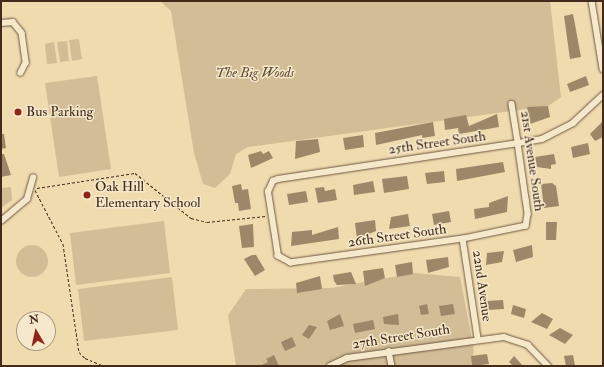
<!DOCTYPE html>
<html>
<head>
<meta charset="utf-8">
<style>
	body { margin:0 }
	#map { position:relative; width:604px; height:367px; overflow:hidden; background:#f0dbaf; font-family:"IM FELL Double Pica",serif }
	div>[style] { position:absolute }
	.green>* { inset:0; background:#d2bd96 }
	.round { border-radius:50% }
	.building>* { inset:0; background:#9c8768 }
	.path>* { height:1px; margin-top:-0.5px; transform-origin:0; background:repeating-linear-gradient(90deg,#422b1c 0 3px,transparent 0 5px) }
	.roads { filter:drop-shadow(0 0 1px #6e5741) drop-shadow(0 0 1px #6e5741) }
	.minor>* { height:5.5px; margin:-2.75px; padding:0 2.75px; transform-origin:2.75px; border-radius:2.75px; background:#f5e8cb }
	.dots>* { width:11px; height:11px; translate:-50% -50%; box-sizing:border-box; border:2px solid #f5e8cb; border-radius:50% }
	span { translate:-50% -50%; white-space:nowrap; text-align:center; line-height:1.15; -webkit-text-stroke:3px #f5e8cb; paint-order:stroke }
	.park-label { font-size:14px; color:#5f4834; font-style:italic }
	.poi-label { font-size:14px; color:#422b1c }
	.left { translate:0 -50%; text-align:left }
	.street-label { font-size:14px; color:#422b1c }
	.frame { position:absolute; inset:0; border:2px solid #422b1c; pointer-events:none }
	.north { position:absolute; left:16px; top:311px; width:40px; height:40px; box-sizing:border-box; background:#f5e8cb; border:1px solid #ad9c85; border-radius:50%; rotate:351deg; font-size:11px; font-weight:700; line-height:16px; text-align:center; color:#422b1c }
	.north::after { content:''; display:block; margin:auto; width:14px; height:18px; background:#8f2418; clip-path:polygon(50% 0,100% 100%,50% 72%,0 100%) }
</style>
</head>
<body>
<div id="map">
	<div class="green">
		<i style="clip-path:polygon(160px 1px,550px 1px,561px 97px,548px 106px,248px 147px,236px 154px,230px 174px,215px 188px,203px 184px,194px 153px,171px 11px)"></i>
		<i style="clip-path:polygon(79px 39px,82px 59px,72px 61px,69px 40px)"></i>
		<i style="clip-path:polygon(67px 41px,69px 61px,60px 62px,57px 42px)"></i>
		<i style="clip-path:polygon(54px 42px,57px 63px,47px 64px,45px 44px)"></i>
		<i style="clip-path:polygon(97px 76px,111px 169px,59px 177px,45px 83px)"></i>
		<i style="clip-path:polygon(11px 187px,12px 200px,1px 208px,1px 188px)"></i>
		<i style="clip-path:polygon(164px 221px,170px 273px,76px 285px,70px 233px)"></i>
		<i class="round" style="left:16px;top:245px;width:32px;height:32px"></i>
		<i style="clip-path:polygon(415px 273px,460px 277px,474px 350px,471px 366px,236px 366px,228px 315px,246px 289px,331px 288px)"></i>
		<i style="clip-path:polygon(172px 277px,178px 330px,84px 341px,78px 289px)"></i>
	</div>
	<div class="building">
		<i style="clip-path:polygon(573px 14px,581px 57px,570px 59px,564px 16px)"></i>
		<i style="clip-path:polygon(586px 76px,589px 85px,570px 92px,567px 84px)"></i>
		<i style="clip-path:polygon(548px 106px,550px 117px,530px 124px,527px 107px)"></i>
		<i style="clip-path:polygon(497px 114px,499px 127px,459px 134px,458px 128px,445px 130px,444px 119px,466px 115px,469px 126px)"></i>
		<i style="clip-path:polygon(603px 121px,603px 137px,595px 141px,590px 134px)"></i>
		<i style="clip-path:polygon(433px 122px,435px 136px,422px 138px,422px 135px,376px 145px,375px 133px)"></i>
		<i style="clip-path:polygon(1px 134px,4px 134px,6px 148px,1px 149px)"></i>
		<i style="clip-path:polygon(363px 135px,364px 147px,345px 150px,343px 138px)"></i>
		<i style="clip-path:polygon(318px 139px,320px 152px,295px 159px,296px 141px)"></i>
		<i style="clip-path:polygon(588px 143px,590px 154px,573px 158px,571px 147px)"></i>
		<i style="clip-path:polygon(261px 151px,263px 154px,269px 151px,273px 158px,251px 168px,248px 155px)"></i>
		<i style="clip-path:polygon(1px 154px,4px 154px,11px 175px,1px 177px)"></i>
		<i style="clip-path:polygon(554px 154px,556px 164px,551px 165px,551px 169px,537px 167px,535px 157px)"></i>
		<i style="clip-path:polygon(503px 162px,505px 172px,457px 181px,456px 169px)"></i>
		<i style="clip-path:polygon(444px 171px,445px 182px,427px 184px,425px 173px)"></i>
		<i style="clip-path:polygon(407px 176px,409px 189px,384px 193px,382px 179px)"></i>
		<i style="clip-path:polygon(373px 181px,375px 192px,354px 195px,353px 185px)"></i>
		<i style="clip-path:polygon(552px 183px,556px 186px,559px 206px,544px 208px,541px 184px)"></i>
		<i style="clip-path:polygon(241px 184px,242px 190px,248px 189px,251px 209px,239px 211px,238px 203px,235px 203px,232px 186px)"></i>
		<i style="clip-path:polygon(324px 187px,325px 191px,335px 189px,337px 200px,318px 203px,315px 188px)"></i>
		<i style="clip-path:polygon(306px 191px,308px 202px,289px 205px,287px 194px)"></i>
		<i style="clip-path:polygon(508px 196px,507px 212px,475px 219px,474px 209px,489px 207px,489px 203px)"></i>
		<i style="clip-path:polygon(449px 211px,451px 222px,434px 225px,432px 214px)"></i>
		<i style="clip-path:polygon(408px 214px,410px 226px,389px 229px,391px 217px)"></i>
		<i style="clip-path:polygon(375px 220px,376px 231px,357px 239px,355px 223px)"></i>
		<i style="clip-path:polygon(546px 222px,557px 222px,556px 240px,546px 240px)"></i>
		<i style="clip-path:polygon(253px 224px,254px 247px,242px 248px,239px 226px)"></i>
		<i style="clip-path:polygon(338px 227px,339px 239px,291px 246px,292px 232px,312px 230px,312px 235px)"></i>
		<i style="clip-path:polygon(532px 245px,533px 257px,516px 262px,513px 250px)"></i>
		<i style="clip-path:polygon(504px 251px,502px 262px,486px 265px,487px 253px)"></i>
		<i style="clip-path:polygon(252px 255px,256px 255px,265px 270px,255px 276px,244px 259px)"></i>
		<i style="clip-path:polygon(448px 257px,449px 267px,428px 273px,426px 260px)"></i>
		<i style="clip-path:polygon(412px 262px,413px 274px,397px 277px,395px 265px)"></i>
		<i style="clip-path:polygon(383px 268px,385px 278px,365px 286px,363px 271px)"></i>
		<i style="clip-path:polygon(351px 272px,356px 284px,337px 285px,334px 281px,333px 275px)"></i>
		<i style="clip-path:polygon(320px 276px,322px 289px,297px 293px,296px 283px)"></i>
		<i style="clip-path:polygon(503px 300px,504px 309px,488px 310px,487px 301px)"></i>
		<i style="clip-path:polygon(427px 304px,429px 314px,421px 315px,419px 306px)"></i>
		<i style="clip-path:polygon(453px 304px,455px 314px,441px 316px,439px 306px)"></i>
		<i style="clip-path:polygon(513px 305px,526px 309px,524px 318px,511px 314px)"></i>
		<i style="clip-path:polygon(542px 313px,553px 319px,547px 329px,531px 322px)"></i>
		<i style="clip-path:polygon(340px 314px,344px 326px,330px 330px,327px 321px)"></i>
		<i style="clip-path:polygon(398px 314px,399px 325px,384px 324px,383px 317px)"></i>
		<i style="clip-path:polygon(373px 320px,375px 329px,355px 333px,353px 324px)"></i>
		<i style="clip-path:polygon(309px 325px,317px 327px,309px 339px,302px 335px)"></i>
		<i style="clip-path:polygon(560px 328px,573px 335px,565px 344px,549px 335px)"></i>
		<i style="clip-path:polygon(292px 337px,296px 346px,285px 351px,281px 342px)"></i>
		<i style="clip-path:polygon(487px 354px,489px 364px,472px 366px,471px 356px)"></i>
		<i style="clip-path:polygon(274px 355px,279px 366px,260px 366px,268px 362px,266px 359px)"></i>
		<i style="clip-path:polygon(573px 355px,575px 366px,566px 366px,564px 356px)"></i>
		<i style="clip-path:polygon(514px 356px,523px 366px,513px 366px,509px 362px)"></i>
	</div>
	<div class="path">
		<i style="left:37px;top:188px;width:99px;rotate:-8.7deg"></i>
		<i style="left:135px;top:173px;width:72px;rotate:38.8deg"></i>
		<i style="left:191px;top:218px;width:16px;rotate:14deg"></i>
		<i style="left:207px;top:222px;width:59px;rotate:-5.8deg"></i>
		<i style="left:35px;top:190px;width:61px;rotate:62.6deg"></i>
		<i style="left:63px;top:244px;width:109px;rotate:81.6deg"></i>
		<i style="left:79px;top:352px;width:8px;rotate:45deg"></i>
		<i style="left:85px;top:358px;width:21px;rotate:23deg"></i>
	</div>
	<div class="roads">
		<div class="minor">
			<i style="left:592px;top:1px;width:69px;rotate:80.8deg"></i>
			<i style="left:1px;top:23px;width:12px;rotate:-5deg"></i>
			<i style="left:13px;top:22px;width:14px;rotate:51deg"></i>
			<i style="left:22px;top:33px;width:30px;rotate:82deg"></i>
			<i style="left:26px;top:63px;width:11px;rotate:117deg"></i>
			<i style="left:512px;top:104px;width:39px;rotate:81deg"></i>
			<i style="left:518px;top:143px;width:57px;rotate:81.9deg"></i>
			<i style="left:526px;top:199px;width:15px;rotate:82deg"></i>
			<i style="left:528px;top:214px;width:12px;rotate:99deg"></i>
			<i style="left:526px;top:226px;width:64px;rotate:168.3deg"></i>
			<i style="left:463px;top:239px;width:174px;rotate:172.1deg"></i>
			<i style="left:291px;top:263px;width:15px;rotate:-152deg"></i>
			<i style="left:278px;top:256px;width:65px;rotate:-98.9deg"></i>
			<i style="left:268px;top:192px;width:12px;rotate:-66deg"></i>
			<i style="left:273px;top:181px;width:5px;rotate:-22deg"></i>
			<i style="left:278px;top:179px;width:243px;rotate:-8.5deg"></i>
			<i style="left:518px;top:143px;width:7px;rotate:-8deg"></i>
			<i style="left:525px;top:142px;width:17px;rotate:-10deg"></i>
			<i style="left:542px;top:139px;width:35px;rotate:-27deg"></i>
			<i style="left:573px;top:123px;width:41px;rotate:-43deg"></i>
			<i style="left:1px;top:221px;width:34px;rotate:-40deg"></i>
			<i style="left:27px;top:199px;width:22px;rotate:-74deg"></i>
			<i style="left:463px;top:239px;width:100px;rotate:81.4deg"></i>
			<i style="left:389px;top:351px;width:15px;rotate:79deg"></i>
			<i style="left:330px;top:366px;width:19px;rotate:-25deg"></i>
			<i style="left:347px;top:358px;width:158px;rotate:-7.6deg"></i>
			<i style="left:504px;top:337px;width:25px;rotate:18deg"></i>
			<i style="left:528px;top:345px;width:29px;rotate:46deg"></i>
		</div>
	</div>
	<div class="dots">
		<i style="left:18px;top:112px;background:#8f2418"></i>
		<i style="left:87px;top:195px;background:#8f2418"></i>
	</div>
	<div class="park-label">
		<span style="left:255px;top:73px">The Big Woods</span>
	</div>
	<div class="poi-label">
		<span class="left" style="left:26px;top:112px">Bus Parking</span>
		<span class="left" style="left:95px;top:195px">Oak Hill<br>Elementary School</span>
	</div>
	<div class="street-label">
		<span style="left:437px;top:143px;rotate:-8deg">25th Street South</span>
		<span style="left:532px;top:161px;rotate:82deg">21st Avenue South</span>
		<span style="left:397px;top:236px;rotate:-8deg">26th Street South</span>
		<span style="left:482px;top:286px;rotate:82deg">22nd Avenue</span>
		<span style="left:401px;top:337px;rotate:-9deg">27th Street South</span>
	</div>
	<div class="frame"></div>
	<div class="north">N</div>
</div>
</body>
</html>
